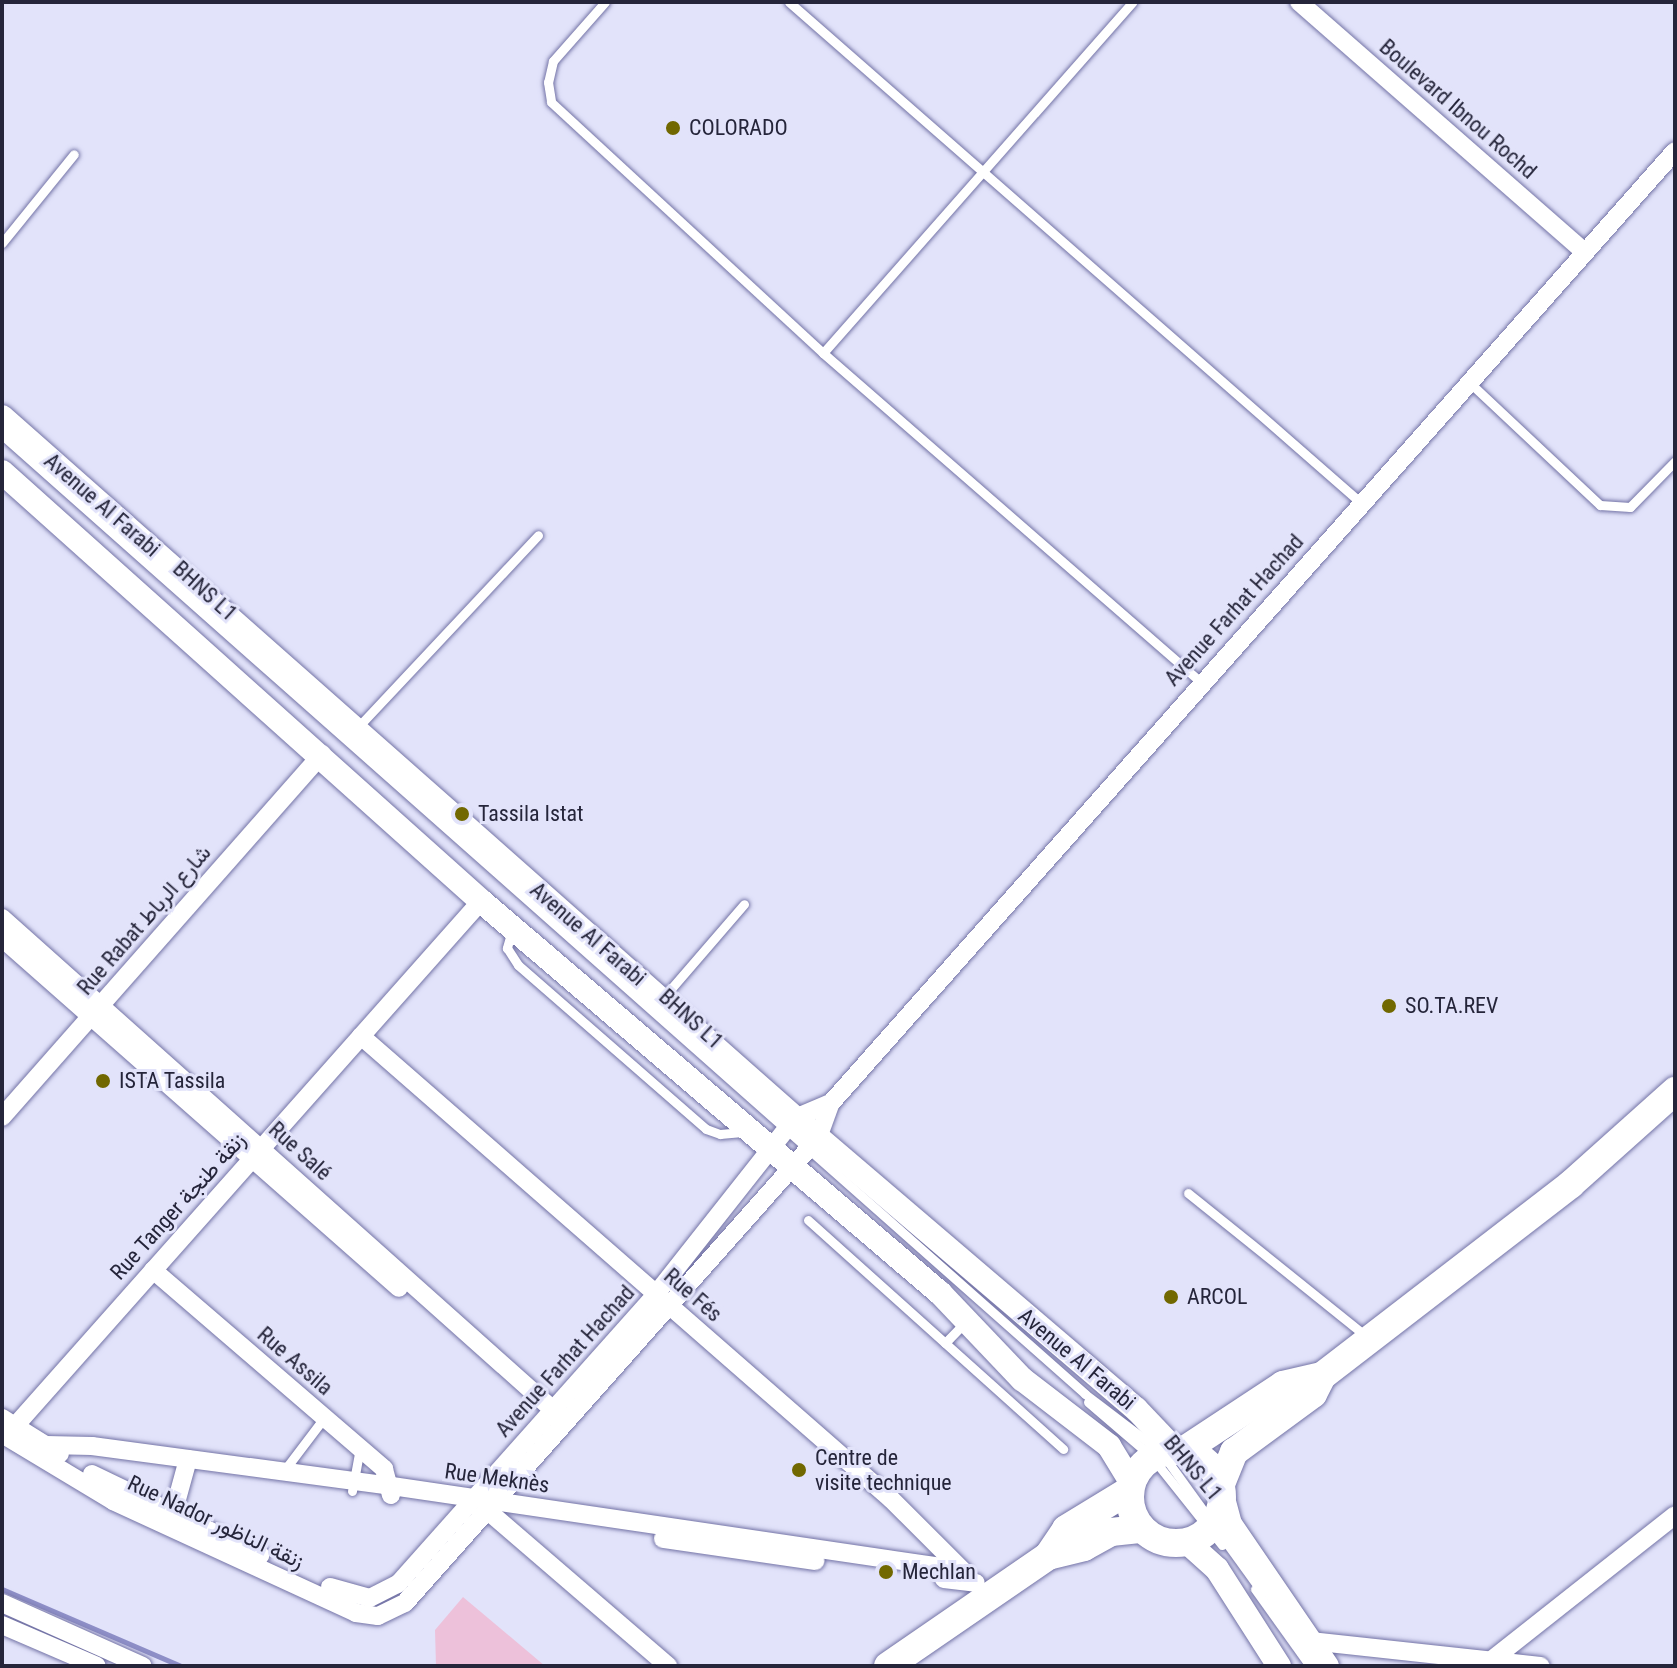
<!DOCTYPE html>
<html>
<head>
<meta charset="utf-8">
<style>
	body { margin:0 }
	#map { position:relative; width:1677px; height:1668px; overflow:hidden; background:#e2e3fa; font-family:"Roboto Condensed",Vazirmatn,sans-serif }
	div>[style] { position:absolute }
	.green>* { inset:0; background:#edc1da }
	.stream>* { height:5px; margin:-2.5px; padding:0 2.5px; transform-origin:2.5px; border-radius:2.5px; background:#8e8fc7 }
	.roads { filter:drop-shadow(0 0 2px #7373a6) drop-shadow(0 0 2px #7373a6) }
	.lane>* { height:9px; margin:-4.5px; padding:0 4.5px; transform-origin:4.5px; border-radius:4.5px; background:#fff }
	.street>* { height:18px; margin:-9px; padding:0 9px; transform-origin:9px; border-radius:9px; background:#fff }
	.secondary>* { height:24px; margin:-12px; padding:0 12px; transform-origin:12px; border-radius:12px; background:#fff }
	.primary>* { height:28px; margin:-14px; padding:0 14px; transform-origin:14px; border-radius:14px; background:#fff }
	.primary>.ring { margin:-14px; padding:0; box-sizing:content-box; background:none; border:28px solid #fff; border-radius:50% }
	.dots>* { width:22px; height:22px; translate:-50% -50%; box-sizing:border-box; border:4px solid #e2e3fa; border-radius:50% }
	span { translate:-50% -50%; white-space:nowrap; text-align:center; line-height:1.15; -webkit-text-stroke:6px #e2e3fa; paint-order:stroke }
	.street-label { font-size:22px; color:#25253a }
	.poi-label { font-size:22px; color:#25253a }
	.left { translate:0 -50%; text-align:left }
	.frame { position:absolute; inset:0; border:4px solid #25253a; pointer-events:none }
</style>
</head>
<body>
<div id="map">
	<div class="green">
		<i style="clip-path:polygon(463px 1597px,545px 1666px,436px 1666px,435px 1630px)"></i>
	</div>
	<div class="stream">
		<i style="left:2px;top:1589px;width:195px;rotate:23.3deg"></i>
	</div>
	<div class="roads">
		<div class="lane">
			<i style="left:605px;top:2px;width:79px;rotate:131.4deg"></i>
			<i style="left:553px;top:61px;width:22px;rotate:103deg"></i>
			<i style="left:548px;top:82px;width:20px;rotate:81deg"></i>
			<i style="left:551px;top:102px;width:370px;rotate:42.7deg"></i>
			<i style="left:823px;top:353px;width:503px;rotate:41.05deg"></i>
			<i style="left:789px;top:2px;width:760px;rotate:41.21deg"></i>
			<i style="left:2px;top:243px;width:114px;rotate:-51deg"></i>
			<i style="left:823px;top:353px;width:468px;rotate:-48.6deg"></i>
			<i style="left:1469px;top:382px;width:180px;rotate:43.2deg"></i>
			<i style="left:1600px;top:505px;width:30px;rotate:4deg"></i>
			<i style="left:1630px;top:507px;width:64px;rotate:-45.6deg"></i>
			<i style="left:2px;top:435px;width:1447px;rotate:41.52deg"></i>
			<i style="left:1085px;top:1394px;width:96px;rotate:37.3deg"></i>
			<i style="left:1161px;top:1452px;width:173px;rotate:54.2deg"></i>
			<i style="left:358px;top:727px;width:263px;rotate:-46.8deg"></i>
			<i style="left:512px;top:930px;width:19px;rotate:106deg"></i>
			<i style="left:507px;top:948px;width:20px;rotate:57deg"></i>
			<i style="left:518px;top:965px;width:249px;rotate:41.1deg"></i>
			<i style="left:706px;top:1129px;width:15px;rotate:20deg"></i>
			<i style="left:720px;top:1134px;width:25px;rotate:-5deg"></i>
			<i style="left:663px;top:998px;width:124px;rotate:-49.2deg"></i>
			<i style="left:1188px;top:1193px;width:228px;rotate:38.8deg"></i>
			<i style="left:808px;top:1220px;width:343px;rotate:41.9deg"></i>
			<i style="left:945px;top:1343px;width:28px;rotate:-46deg"></i>
			<i style="left:1088px;top:1402px;width:83px;rotate:40.6deg"></i>
			<i style="left:1151px;top:1456px;width:114px;rotate:51.4deg"></i>
			<i style="left:283px;top:1472px;width:68px;rotate:-52.8deg"></i>
			<i style="left:352px;top:1491px;width:44px;rotate:-79.5deg"></i>
			<i style="left:1255px;top:1589px;width:95px;rotate:54.5deg"></i>
		</div>
		<div class="street">
			<i style="left:1299px;top:2px;width:380px;rotate:41.2deg"></i>
			<i style="left:2px;top:918px;width:749px;rotate:41.75deg"></i>
			<i style="left:2px;top:938px;width:529px;rotate:41.4deg"></i>
			<i style="left:361px;top:1036px;width:704px;rotate:41.14deg"></i>
			<i style="left:891px;top:1499px;width:103px;rotate:45deg"></i>
			<i style="left:2px;top:1117px;width:484px;rotate:-48.6deg"></i>
			<i style="left:153px;top:1270px;width:305px;rotate:40.7deg"></i>
			<i style="left:384px;top:1469px;width:27px;rotate:75deg"></i>
			<i style="left:2px;top:1418px;width:68px;rotate:31.8deg"></i>
			<i style="left:2px;top:1434px;width:130px;rotate:31.1deg"></i>
			<i style="left:113px;top:1501px;width:268px;rotate:24.7deg"></i>
			<i style="left:356px;top:1613px;width:22px;rotate:8deg"></i>
			<i style="left:378px;top:1616px;width:30px;rotate:-26deg"></i>
			<i style="left:405px;top:1603px;width:622px;rotate:-48.39deg"></i>
			<i style="left:818px;top:1138px;width:37px;rotate:-70deg"></i>
			<i style="left:831px;top:1103px;width:1272px;rotate:-48.44deg"></i>
			<i style="left:8px;top:1434px;width:713px;rotate:-48.41deg"></i>
			<i style="left:46px;top:1445px;width:46px;rotate:1.2deg"></i>
			<i style="left:92px;top:1446px;width:303px;rotate:7.6deg"></i>
			<i style="left:392px;top:1486px;width:576px;rotate:8.38deg"></i>
			<i style="left:92px;top:1474px;width:187px;rotate:25.7deg"></i>
			<i style="left:488px;top:1511px;width:238px;rotate:40.7deg"></i>
			<i style="left:173px;top:1514px;width:57px;rotate:-74.7deg"></i>
			<i style="left:663px;top:1539px;width:154px;rotate:8.2deg"></i>
			<i style="left:944px;top:1579px;width:32px;rotate:7deg"></i>
			<i style="left:330px;top:1587px;width:41px;rotate:15.4deg"></i>
			<i style="left:370px;top:1598px;width:31px;rotate:-27deg"></i>
			<i style="left:398px;top:1584px;width:388px;rotate:-48.3deg"></i>
			<i style="left:656px;top:1294px;width:224px;rotate:-51.7deg"></i>
			<i style="left:795px;top:1118px;width:39px;rotate:-23deg"></i>
			<i style="left:2px;top:1603px;width:154px;rotate:24.1deg"></i>
			<i style="left:2px;top:1625px;width:103px;rotate:23.3deg"></i>
			<i style="left:1310px;top:1641px;width:232px;rotate:6.2deg"></i>
			<i style="left:1484px;top:1666px;width:243px;rotate:-38.3deg"></i>
		</div>
		<div class="secondary">
			<i style="left:2px;top:417px;width:1058px;rotate:41.48deg"></i>
			<i style="left:795px;top:1118px;width:448px;rotate:40.5deg"></i>
			<i style="left:1136px;top:1409px;width:57px;rotate:46.4deg"></i>
			<i style="left:2px;top:472px;width:643px;rotate:41.85deg"></i>
			<i style="left:481px;top:901px;width:604px;rotate:40.5deg"></i>
			<i style="left:940px;top:1293px;width:119px;rotate:46.4deg"></i>
			<i style="left:1022px;top:1379px;width:110px;rotate:37.6deg"></i>
			<i style="left:1109px;top:1446px;width:42px;rotate:58.6deg"></i>
			<i style="left:1223px;top:1498px;width:27px;rotate:75deg"></i>
			<i style="left:1230px;top:1524px;width:172px;rotate:55.7deg"></i>
			<i style="left:1187px;top:1542px;width:40px;rotate:42deg"></i>
			<i style="left:1217px;top:1569px;width:115px;rotate:57.4deg"></i>
		</div>
		<div class="primary">
			<i class="ring" style="left:1130px;top:1451px;width:64px;height:64px"></i>
			<i style="left:1183px;top:1451px;width:120px;rotate:-33.4deg"></i>
			<i style="left:1283px;top:1385px;width:40px;rotate:-13deg"></i>
			<i style="left:1221px;top:1484px;width:35px;rotate:-68deg"></i>
			<i style="left:1234px;top:1452px;width:98px;rotate:-36.3deg"></i>
			<i style="left:1313px;top:1394px;width:20px;rotate:-63deg"></i>
			<i style="left:1322px;top:1376px;width:314px;rotate:-37.6deg"></i>
			<i style="left:1571px;top:1184px;width:140px;rotate:-41.8deg"></i>
			<i style="left:1048px;top:1556px;width:32px;rotate:-56deg"></i>
			<i style="left:1066px;top:1529px;width:75px;rotate:-31.4deg"></i>
			<i style="left:888px;top:1666px;width:194px;rotate:-34.5deg"></i>
			<i style="left:1048px;top:1556px;width:37px;rotate:-14deg"></i>
			<i style="left:1084px;top:1547px;width:31px;rotate:-29deg"></i>
			<i style="left:1111px;top:1532px;width:31px;rotate:-6deg"></i>
		</div>
	</div>
	<div class="dots">
		<i style="left:673px;top:128px;background:#716800"></i>
		<i style="left:462px;top:814px;background:#716800"></i>
		<i style="left:1389px;top:1006px;background:#716800"></i>
		<i style="left:103px;top:1081px;background:#716800"></i>
		<i style="left:1171px;top:1297px;background:#716800"></i>
		<i style="left:799px;top:1470px;background:#716800"></i>
		<i style="left:886px;top:1572px;background:#716800"></i>
	</div>
	<div class="street-label">
		<span style="left:1458px;top:109px;rotate:41deg">Boulevard Ibnou Rochd</span>
		<span style="left:102px;top:505px;rotate:41deg">Avenue Al Farabi</span>
		<span style="left:205px;top:591px;rotate:42deg">BHNS L1</span>
		<span style="left:1234px;top:610px;rotate:-48deg">Avenue Farhat Hachad</span>
		<span style="left:144px;top:920px;rotate:-49deg">Rue Rabat شارع الرباط</span>
		<span style="left:588px;top:934px;rotate:41deg">Avenue Al Farabi</span>
		<span style="left:691px;top:1019px;rotate:42deg">BHNS L1</span>
		<span style="left:300px;top:1151px;rotate:42deg">Rue Salé</span>
		<span style="left:178px;top:1206px;rotate:-48deg">Rue Tanger زنقة طنجة</span>
		<span style="left:693px;top:1295px;rotate:41deg">Rue Fés</span>
		<span style="left:1077px;top:1359px;rotate:40deg">Avenue Al Farabi</span>
		<span style="left:295px;top:1361px;rotate:41deg">Rue Assila</span>
		<span style="left:565px;top:1361px;rotate:-48deg">Avenue Farhat Hachad</span>
		<span style="left:1193px;top:1468px;rotate:50deg">BHNS L1</span>
		<span style="left:497px;top:1478px;rotate:8deg">Rue Meknès</span>
		<span style="left:216px;top:1522px;rotate:25deg">Rue Nador زنقة الناظور</span>
	</div>
	<div class="poi-label">
		<span class="left" style="left:689px;top:128px">COLORADO</span>
		<span class="left" style="left:478px;top:814px">Tassila Istat</span>
		<span class="left" style="left:1405px;top:1006px">SO.TA.REV</span>
		<span class="left" style="left:119px;top:1081px">ISTA Tassila</span>
		<span class="left" style="left:1187px;top:1297px">ARCOL</span>
		<span class="left" style="left:815px;top:1470px">Centre de<br>visite technique</span>
		<span class="left" style="left:902px;top:1572px">Mechlan</span>
	</div>
	<div class="frame"></div>
</div>
</body>
</html>
